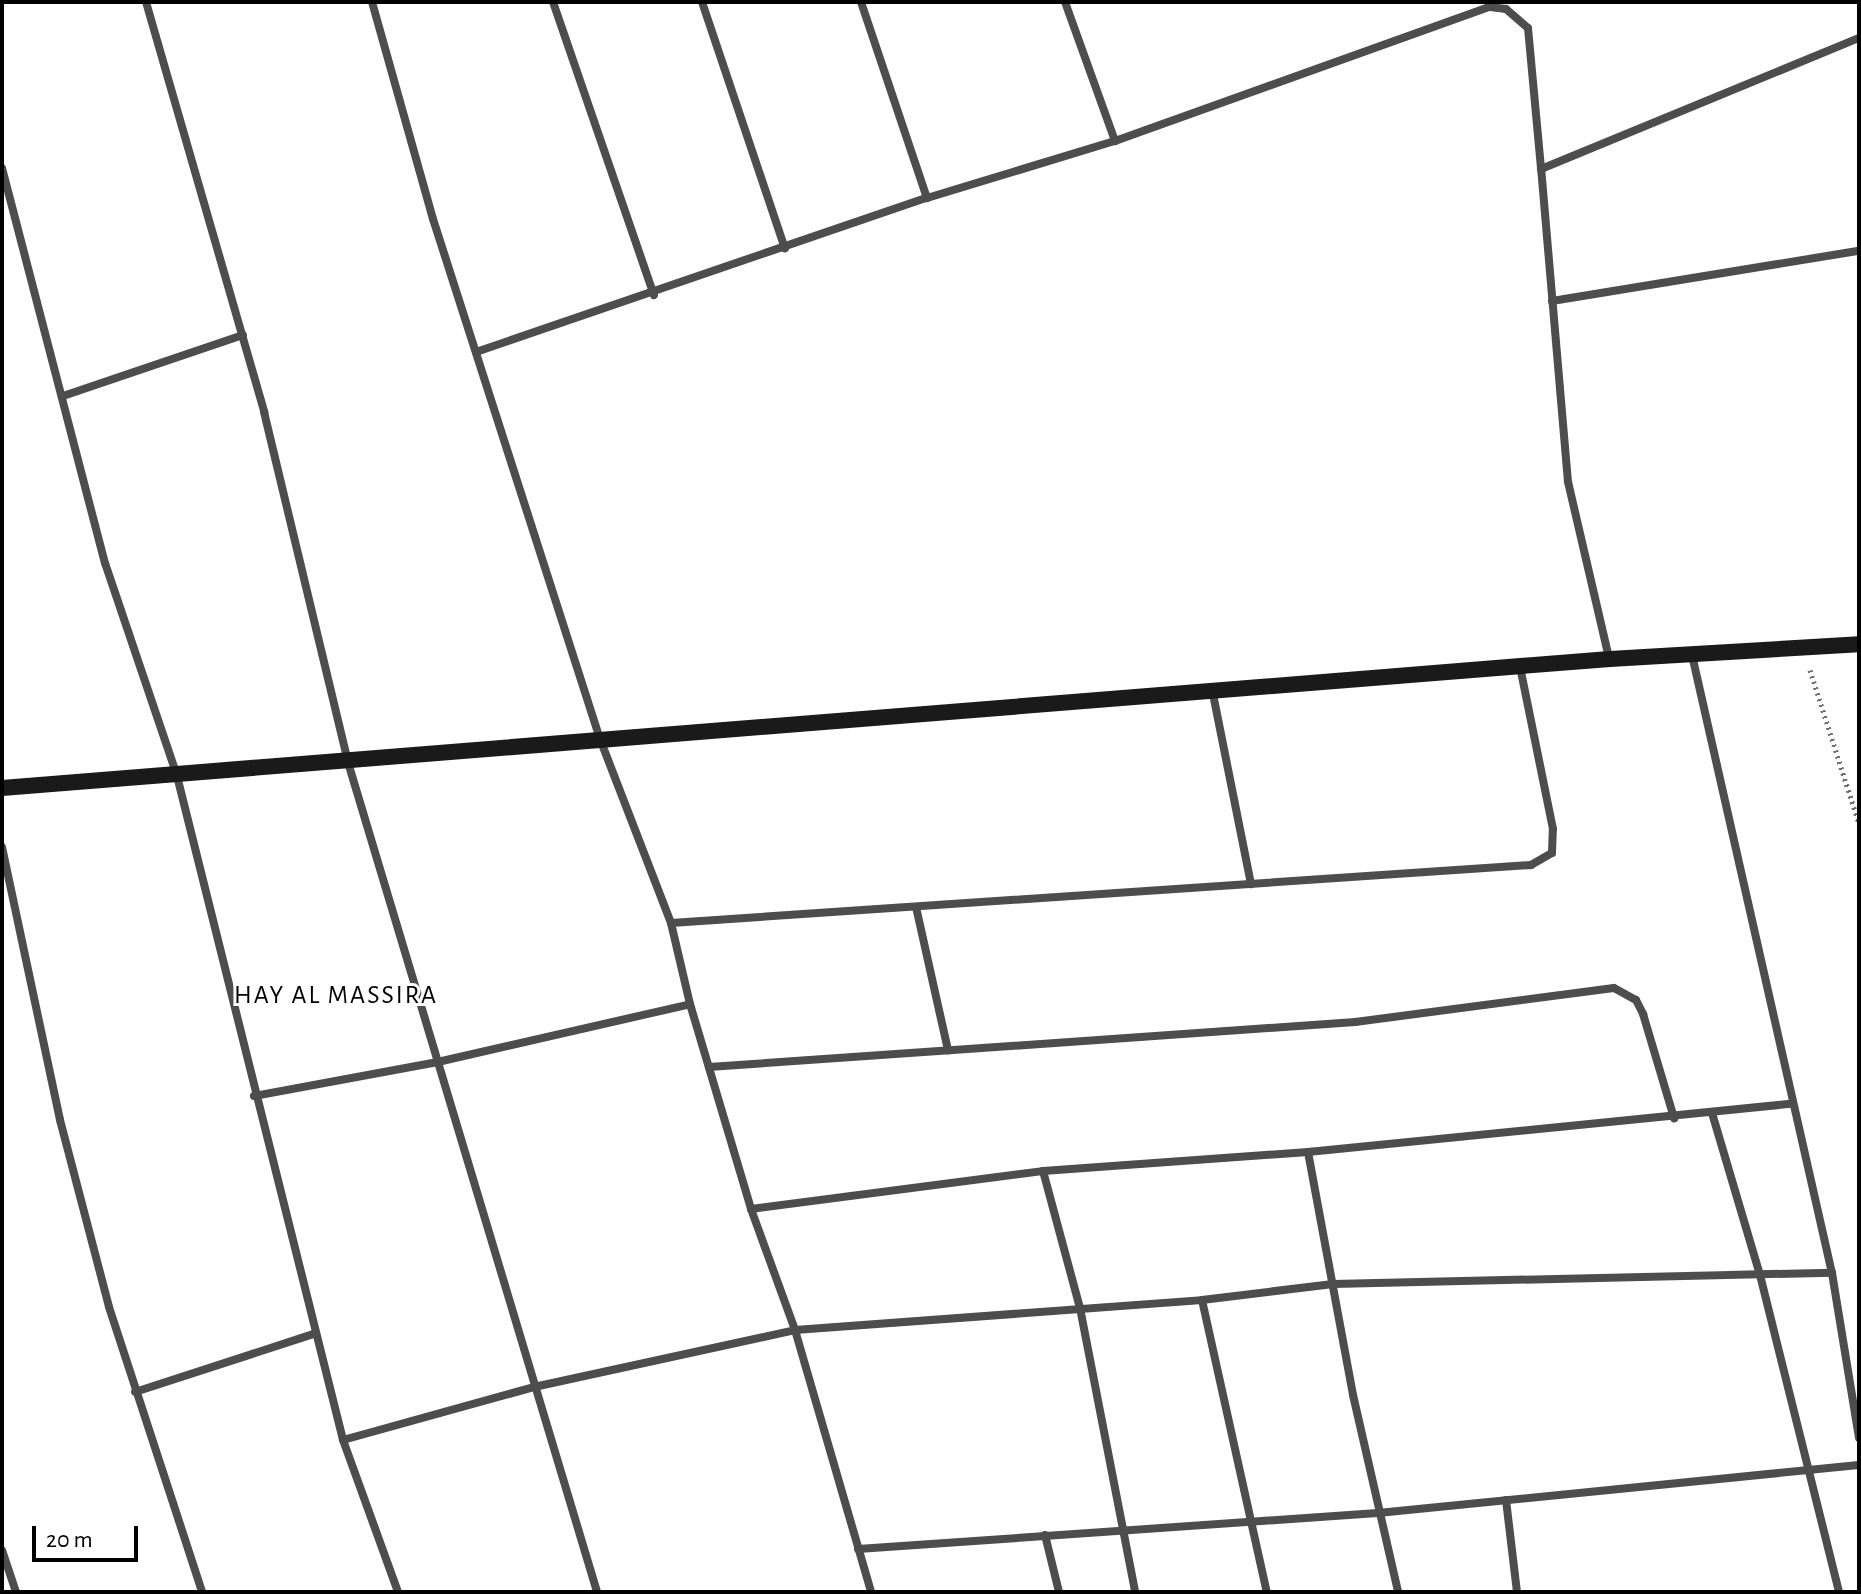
<!DOCTYPE html>
<html>
<head>
<meta charset="utf-8">
<style>
	body { margin:0 }
	#map { position:relative; width:1861px; height:1594px; overflow:hidden; background:#fff; font-family:"Alegreya Sans",sans-serif }
	div>[style] { position:absolute }
	.path>* { height:5px; margin-top:-2.5px; transform-origin:0; background:repeating-linear-gradient(90deg,#6f6f6f 0 2px,transparent 0 6px) }
	.street>* { height:8px; margin:-4px; padding:0 4px; transform-origin:4px; border-radius:4px; background:#4d4d4d }
	.secondary>* { height:16px; margin:-8px; padding:0 8px; transform-origin:8px; border-radius:8px; background:#1a1a1a }
	span { translate:-50% -50%; white-space:nowrap; text-align:center; line-height:1.15; -webkit-text-stroke:6px #fff; paint-order:stroke }
	.neighbourhood-label { font-size:26px; color:#000; letter-spacing:2px }
	.frame { position:absolute; inset:0; border:4px solid #000; pointer-events:none }
	.scale { position:absolute; left:32px; top:1526px; width:106px; height:36px; box-sizing:border-box; border:4px solid #000; border-top:0; padding-left:10px; font-size:24px; line-height:28px; white-space:nowrap; color:#000; -webkit-text-stroke:6px #fff; paint-order:stroke }
</style>
</head>
<body>
<div id="map">
	<div class="path">
		<i style="left:1810px;top:670px;width:162px;rotate:72.3deg"></i>
	</div>
	<div class="street">
		<i style="left:146px;top:2px;width:427px;rotate:73.9deg"></i>
		<i style="left:264px;top:412px;width:357px;rotate:76.5deg"></i>
		<i style="left:347px;top:759px;width:870px;rotate:73.29deg"></i>
		<i style="left:372px;top:2px;width:225px;rotate:74.3deg"></i>
		<i style="left:433px;top:219px;width:546px;rotate:72.2deg"></i>
		<i style="left:600px;top:739px;width:197px;rotate:68.9deg"></i>
		<i style="left:671px;top:923px;width:83px;rotate:76.8deg"></i>
		<i style="left:690px;top:1004px;width:214px;rotate:73.4deg"></i>
		<i style="left:751px;top:1209px;width:129px;rotate:70deg"></i>
		<i style="left:795px;top:1330px;width:273px;rotate:73.8deg"></i>
		<i style="left:553px;top:2px;width:310px;rotate:71deg"></i>
		<i style="left:702px;top:2px;width:260px;rotate:71.4deg"></i>
		<i style="left:861px;top:2px;width:207px;rotate:71.4deg"></i>
		<i style="left:1065px;top:2px;width:148px;rotate:70.2deg"></i>
		<i style="left:2px;top:168px;width:408px;rotate:75.4deg"></i>
		<i style="left:105px;top:563px;width:225px;rotate:71.3deg"></i>
		<i style="left:177px;top:776px;width:684px;rotate:75.96deg"></i>
		<i style="left:343px;top:1440px;width:162px;rotate:70.1deg"></i>
		<i style="left:1552px;top:301px;width:311px;rotate:-9.3deg"></i>
		<i style="left:476px;top:352px;width:477px;rotate:-18.9deg"></i>
		<i style="left:927px;top:198px;width:196px;rotate:-16.9deg"></i>
		<i style="left:1115px;top:141px;width:398px;rotate:-19.7deg"></i>
		<i style="left:1490px;top:7px;width:16px;rotate:7deg"></i>
		<i style="left:1506px;top:9px;width:29px;rotate:41deg"></i>
		<i style="left:1528px;top:28px;width:142px;rotate:84.7deg"></i>
		<i style="left:63px;top:396px;width:190px;rotate:-18.7deg"></i>
		<i style="left:1692px;top:655px;width:634px;rotate:77.24deg"></i>
		<i style="left:1832px;top:1273px;width:167px;rotate:80.7deg"></i>
		<i style="left:1609px;top:658px;width:181px;rotate:-103.1deg"></i>
		<i style="left:1568px;top:482px;width:314px;rotate:-94.9deg"></i>
		<i style="left:1541px;top:169px;width:344px;rotate:-22.4deg"></i>
		<i style="left:1213px;top:694px;width:194px;rotate:78.7deg"></i>
		<i style="left:2px;top:847px;width:279px;rotate:78deg"></i>
		<i style="left:60px;top:1120px;width:193px;rotate:75.3deg"></i>
		<i style="left:109px;top:1307px;width:300px;rotate:71.9deg"></i>
		<i style="left:916px;top:907px;width:147px;rotate:77.4deg"></i>
		<i style="left:671px;top:923px;width:862px;rotate:-3.86deg"></i>
		<i style="left:1531px;top:865px;width:24px;rotate:-30deg"></i>
		<i style="left:1552px;top:853px;width:24px;rotate:-88deg"></i>
		<i style="left:1553px;top:829px;width:165px;rotate:-101.5deg"></i>
		<i style="left:709px;top:1067px;width:648px;rotate:-3.98deg"></i>
		<i style="left:1355px;top:1022px;width:261px;rotate:-7.5deg"></i>
		<i style="left:1614px;top:988px;width:25px;rotate:29deg"></i>
		<i style="left:1636px;top:1000px;width:16px;rotate:63deg"></i>
		<i style="left:1643px;top:1014px;width:109px;rotate:73.4deg"></i>
		<i style="left:254px;top:1096px;width:191px;rotate:-10.5deg"></i>
		<i style="left:442px;top:1061px;width:254px;rotate:-12.9deg"></i>
		<i style="left:1712px;top:1113px;width:169px;rotate:73.5deg"></i>
		<i style="left:1760px;top:1275px;width:327px;rotate:76deg"></i>
		<i style="left:1308px;top:1152px;width:247px;rotate:79.5deg"></i>
		<i style="left:1353px;top:1395px;width:202px;rotate:77.1deg"></i>
		<i style="left:1043px;top:1171px;width:142px;rotate:74.9deg"></i>
		<i style="left:1080px;top:1308px;width:289px;rotate:79deg"></i>
		<i style="left:751px;top:1209px;width:294px;rotate:-7.4deg"></i>
		<i style="left:1043px;top:1171px;width:266px;rotate:-4.1deg"></i>
		<i style="left:1308px;top:1152px;width:485px;rotate:-5.7deg"></i>
		<i style="left:1202px;top:1300px;width:299px;rotate:77.5deg"></i>
		<i style="left:135px;top:1392px;width:188px;rotate:-18deg"></i>
		<i style="left:343px;top:1440px;width:198px;rotate:-15.5deg"></i>
		<i style="left:534px;top:1387px;width:267px;rotate:-12.3deg"></i>
		<i style="left:795px;top:1330px;width:408px;rotate:-4.2deg"></i>
		<i style="left:1202px;top:1300px;width:132px;rotate:-7deg"></i>
		<i style="left:1333px;top:1284px;width:499px;rotate:-1.3deg"></i>
		<i style="left:1506px;top:1500px;width:93px;rotate:83.2deg"></i>
		<i style="left:1045px;top:1535px;width:59px;rotate:76.2deg"></i>
		<i style="left:858px;top:1549px;width:521px;rotate:-3.96deg"></i>
		<i style="left:1378px;top:1513px;width:483px;rotate:-5.7deg"></i>
		<i style="left:2px;top:1550px;width:44px;rotate:71.6deg"></i>
	</div>
	<div class="secondary">
		<i style="left:2px;top:788px;width:1613px;rotate:-4.59deg"></i>
		<i style="left:1610px;top:659px;width:249px;rotate:-3.4deg"></i>
	</div>
	<div class="neighbourhood-label">
		<span style="left:336px;top:996px">HAY AL MASSIRA</span>
	</div>
	<div class="frame"></div>
	<div class="scale">20 m</div>
</div>
</body>
</html>
